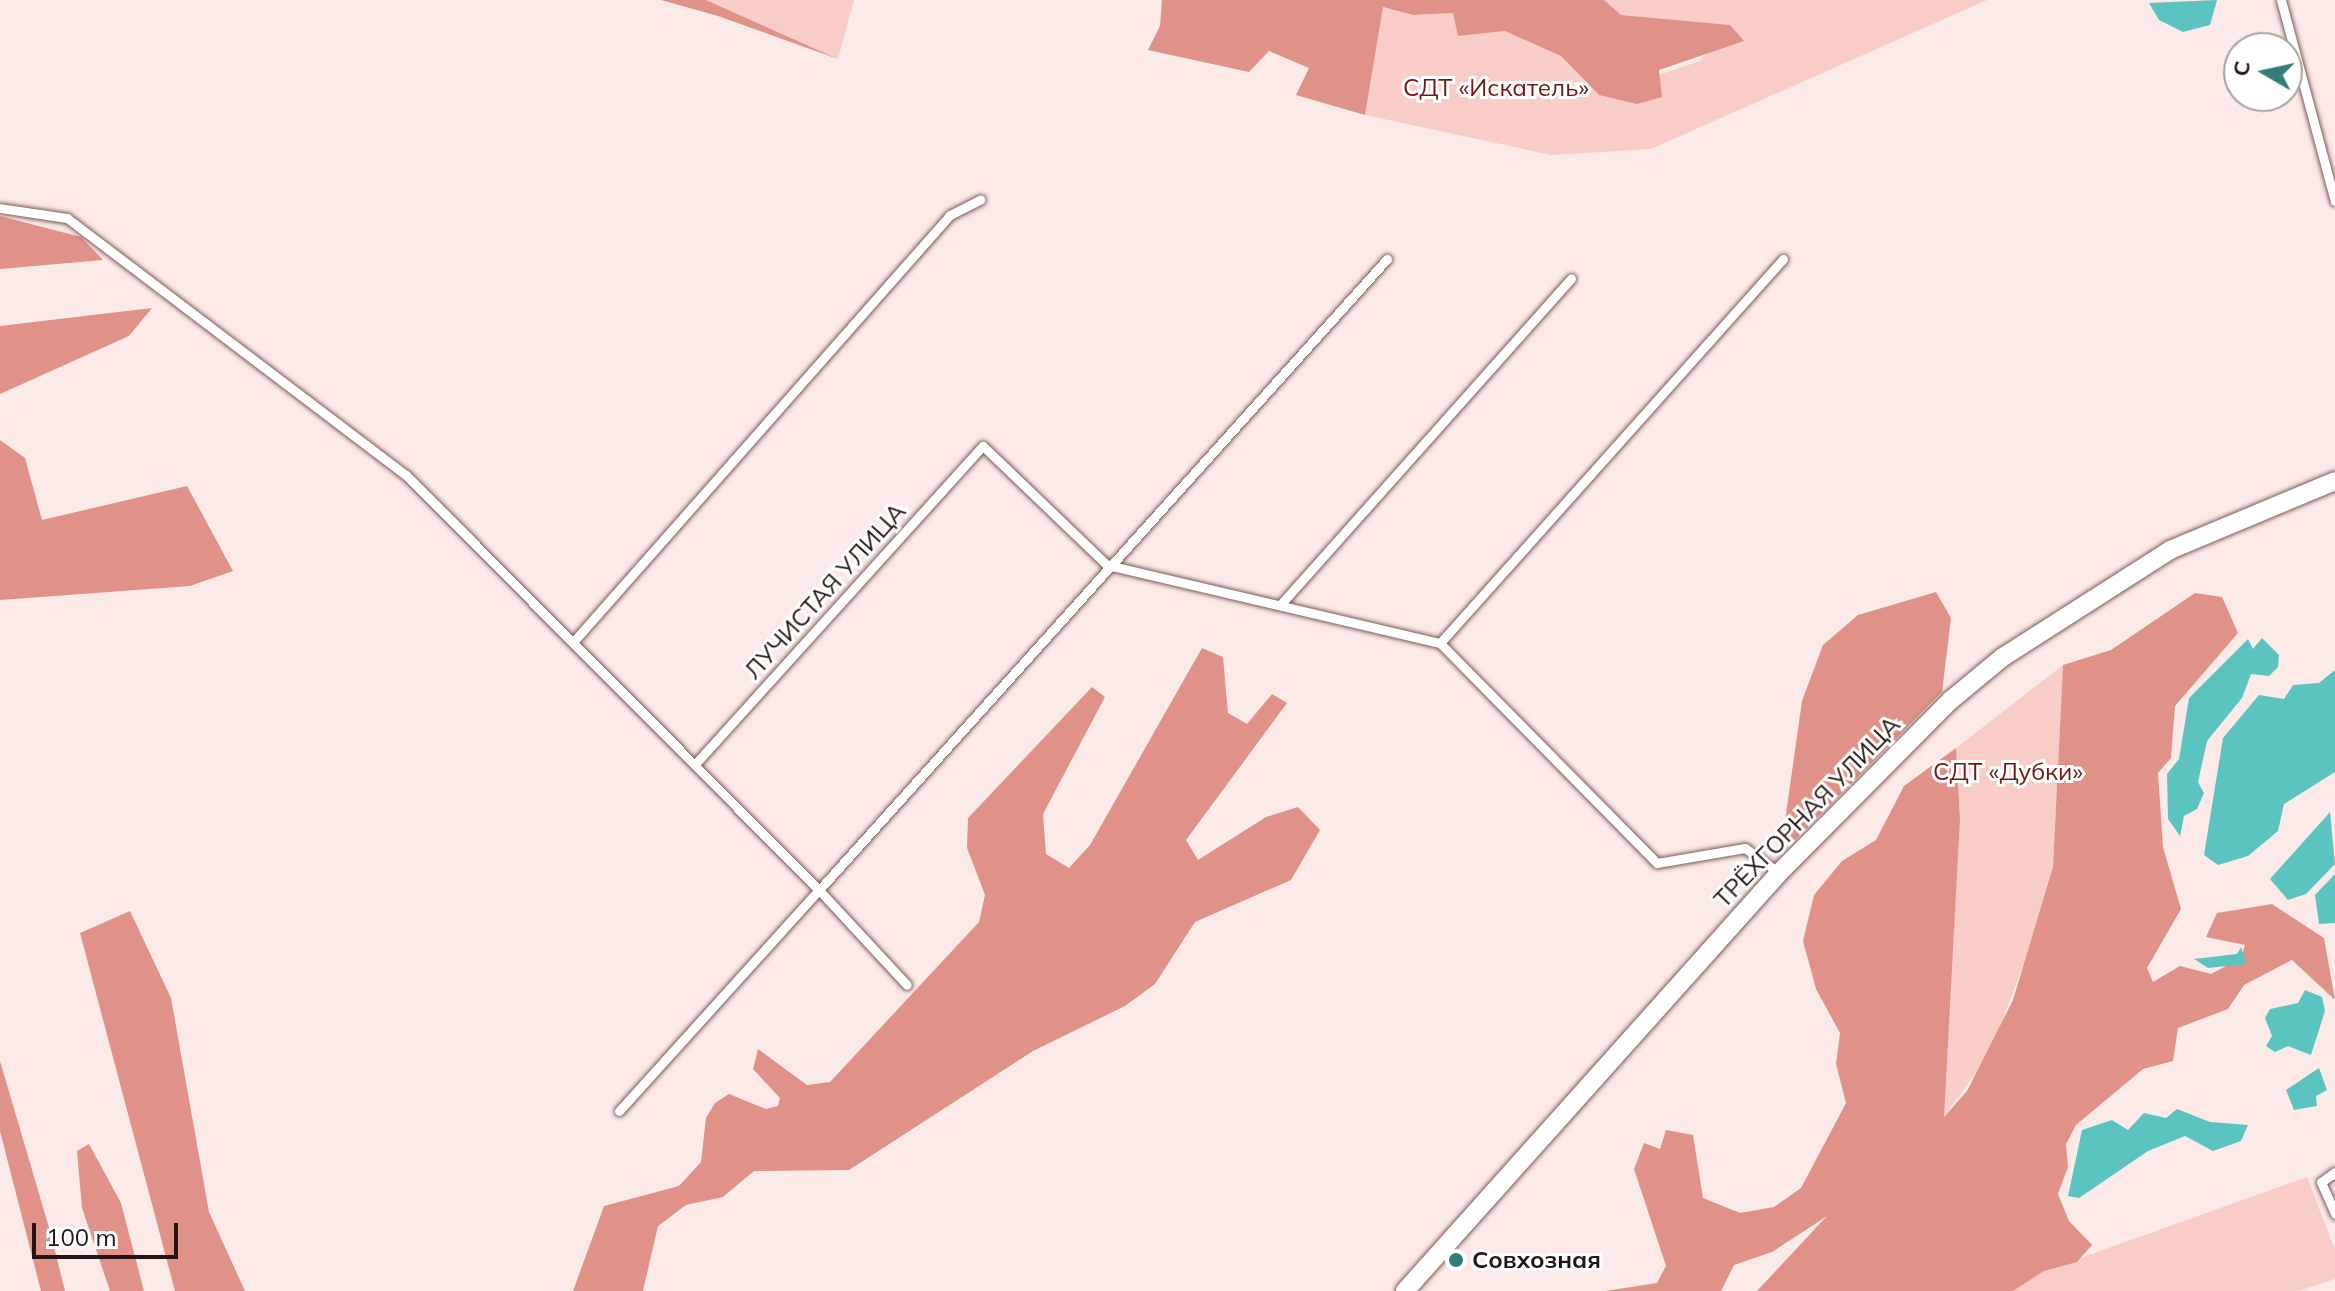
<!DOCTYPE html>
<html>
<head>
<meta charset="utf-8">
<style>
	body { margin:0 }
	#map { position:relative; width:2335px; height:1291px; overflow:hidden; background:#fceae8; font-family:Mulish,sans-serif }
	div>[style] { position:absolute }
	.green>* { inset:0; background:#f8cdc8 }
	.forest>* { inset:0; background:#e09188 }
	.water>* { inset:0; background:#5bc4c0 }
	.roads { filter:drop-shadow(0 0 2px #7e5a55) drop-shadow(0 0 2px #7e5a55) }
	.street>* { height:9px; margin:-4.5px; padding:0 4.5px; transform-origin:4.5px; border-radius:4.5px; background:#fff }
	.highway>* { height:18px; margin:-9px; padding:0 9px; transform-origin:9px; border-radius:9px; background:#fff }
	.dots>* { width:22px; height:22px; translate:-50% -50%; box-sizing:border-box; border:4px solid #fff; border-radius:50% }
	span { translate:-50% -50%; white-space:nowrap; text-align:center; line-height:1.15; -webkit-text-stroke:6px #fff; paint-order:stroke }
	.park-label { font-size:24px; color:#731615 }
	.street-label { font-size:24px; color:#241514 }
	.poi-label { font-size:24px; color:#241514; font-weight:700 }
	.left { translate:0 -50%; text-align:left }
	.north { position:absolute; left:2223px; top:32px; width:80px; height:80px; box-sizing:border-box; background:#fff; border:2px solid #a7a1a1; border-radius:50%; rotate:279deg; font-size:22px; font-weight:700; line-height:32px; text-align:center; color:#241514 }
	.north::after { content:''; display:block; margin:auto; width:28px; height:36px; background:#357d7b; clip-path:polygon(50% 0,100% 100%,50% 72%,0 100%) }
	.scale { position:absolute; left:32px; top:1223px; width:146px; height:36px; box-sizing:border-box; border:4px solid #241514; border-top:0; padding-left:10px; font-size:24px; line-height:28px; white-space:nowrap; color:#241514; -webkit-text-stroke:6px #fff; paint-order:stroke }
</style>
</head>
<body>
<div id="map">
	<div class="green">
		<i style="clip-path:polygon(706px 0,854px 0,838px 59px)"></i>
		<i style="clip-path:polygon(1604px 0,1987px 0,1651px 149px,1551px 155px,1365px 115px,1382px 7px,1413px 15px,1454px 13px,1458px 36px,1505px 31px,1561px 56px,1599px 95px,1700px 61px,1730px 25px,1620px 15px)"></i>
		<i style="clip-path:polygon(2063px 665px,2053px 867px,2035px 934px,1990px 1053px,1943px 1118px,1960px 819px,1956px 748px)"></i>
		<i style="clip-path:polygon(2307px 1177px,2335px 1250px,2335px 1279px,2299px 1291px,2013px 1291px,2044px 1271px)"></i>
	</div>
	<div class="forest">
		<i style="clip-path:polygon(661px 0,706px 0,838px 59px,718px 16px)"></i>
		<i style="clip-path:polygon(1162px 0,1604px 0,1621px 15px,1730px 25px,1744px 41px,1659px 70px,1662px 97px,1637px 104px,1599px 95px,1561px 56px,1505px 31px,1458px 36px,1453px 13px,1413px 15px,1383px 7px,1365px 115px,1296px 95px,1309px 68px,1269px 51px,1249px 72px,1148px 50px,1160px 26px)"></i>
		<i style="clip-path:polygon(0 216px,81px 237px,103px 260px,0 269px)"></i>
		<i style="clip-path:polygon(152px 308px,129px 336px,0 394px,0 326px)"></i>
		<i style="clip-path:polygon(0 440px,25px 458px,42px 520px,187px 486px,233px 571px,190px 586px,0 600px)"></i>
		<i style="clip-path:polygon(1936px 592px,1951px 618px,1942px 692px,1792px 843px,1782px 842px,1802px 701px,1823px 645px,1858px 615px)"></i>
		<i style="clip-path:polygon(2195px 593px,2222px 597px,2238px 633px,2175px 706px,2171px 758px,2158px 773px,2163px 847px,2181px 909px,2147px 968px,2153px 982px,2180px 966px,2211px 974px,2241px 958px,2245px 945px,2206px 937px,2217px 913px,2272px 904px,2324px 938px,2335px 1000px,2292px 960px,2244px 985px,2228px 1009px,2178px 1028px,2173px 1061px,2143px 1069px,2076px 1125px,2066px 1144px,2068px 1167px,2058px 1194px,2069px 1221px,2092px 1245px,2077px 1262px,2044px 1271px,2013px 1291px,1757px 1291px,1827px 1216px,1772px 1252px,1734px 1265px,1721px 1291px,1605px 1291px,1657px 1283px,1666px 1266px,1634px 1169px,1644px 1143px,1660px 1149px,1666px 1130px,1693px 1135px,1703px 1198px,1740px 1213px,1774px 1207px,1801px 1188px,1846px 1103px,1836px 1064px,1840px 1033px,1816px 989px,1803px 941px,1814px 895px,1842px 861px,1876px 840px,1904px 786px,1956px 748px,1960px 819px,1944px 1117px,1967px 1091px,2013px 1000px,2053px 867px,2063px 665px,2111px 650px)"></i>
		<i style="clip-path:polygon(1202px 648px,1223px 657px,1228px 713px,1247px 724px,1272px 694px,1287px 703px,1186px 840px,1198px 860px,1266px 817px,1298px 807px,1320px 830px,1291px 880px,1195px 922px,1155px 984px,1125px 1006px,1033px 1051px,849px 1170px,754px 1171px,723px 1197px,686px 1205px,658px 1226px,643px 1291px,573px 1291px,604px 1206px,679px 1186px,701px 1162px,706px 1118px,715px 1103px,729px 1094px,766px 1109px,778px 1106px,780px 1098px,753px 1069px,758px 1049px,807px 1085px,830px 1082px,979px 922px,985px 895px,967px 848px,968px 818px,1092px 687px,1105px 697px,1043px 814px,1046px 854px,1069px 868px,1090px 845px)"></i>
		<i style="clip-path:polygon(130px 911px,171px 998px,209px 1212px,245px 1291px,175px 1291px,80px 933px)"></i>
		<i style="clip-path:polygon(0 1061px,50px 1231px,65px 1291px,41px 1291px,0 1131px)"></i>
		<i style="clip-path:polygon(89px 1144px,121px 1203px,144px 1291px,110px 1291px,82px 1208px,77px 1151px)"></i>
	</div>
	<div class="water">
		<i style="clip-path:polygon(2217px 0,2210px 25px,2183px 32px,2159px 20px,2149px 3px)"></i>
		<i style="clip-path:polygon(2262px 638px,2279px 655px,2278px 667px,2269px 676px,2251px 674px,2242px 698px,2207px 741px,2198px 782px,2204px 793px,2197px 809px,2184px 816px,2180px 836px,2168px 819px,2167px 774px,2179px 759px,2189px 698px,2248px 639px,2253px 649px)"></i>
		<i style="clip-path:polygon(2335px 670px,2335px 772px,2284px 804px,2278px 831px,2248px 856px,2218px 865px,2204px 855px,2223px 738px,2259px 695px,2284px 699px,2293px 685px,2319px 683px)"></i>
		<i style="clip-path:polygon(2330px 812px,2335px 864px,2306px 894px,2288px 900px,2270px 879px)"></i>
		<i style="clip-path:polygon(2335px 874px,2335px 923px,2319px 924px,2315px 895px)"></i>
		<i style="clip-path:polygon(2241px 947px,2246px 964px,2208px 968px,2194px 959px,2237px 954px)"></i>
		<i style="clip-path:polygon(2305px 990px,2322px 997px,2325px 1011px,2311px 1055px,2288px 1046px,2275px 1052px,2266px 1046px,2272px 1036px,2265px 1018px,2270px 1009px,2298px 1003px)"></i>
		<i style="clip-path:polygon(2319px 1068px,2327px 1090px,2316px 1096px,2317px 1106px,2294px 1110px,2286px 1090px)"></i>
		<i style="clip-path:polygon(2177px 1109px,2210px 1122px,2248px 1125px,2241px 1141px,2213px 1151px,2185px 1136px,2148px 1151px,2079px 1198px,2068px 1196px,2082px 1130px,2112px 1120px,2128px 1130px,2144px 1113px,2166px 1118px)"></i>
	</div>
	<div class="roads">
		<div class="street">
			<i style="left:2281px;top:0;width:208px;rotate:75deg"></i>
			<i style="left:0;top:208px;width:68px;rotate:8.5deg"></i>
			<i style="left:67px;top:218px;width:425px;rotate:37.2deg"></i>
			<i style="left:406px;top:475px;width:585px;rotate:45.14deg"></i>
			<i style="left:819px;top:890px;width:849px;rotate:-48.01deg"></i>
			<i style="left:1281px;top:604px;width:436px;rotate:-48.3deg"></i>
			<i style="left:574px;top:641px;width:568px;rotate:-48.57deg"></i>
			<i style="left:950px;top:215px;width:34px;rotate:-27deg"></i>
			<i style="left:1440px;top:643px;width:515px;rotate:-48.23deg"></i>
			<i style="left:697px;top:762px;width:426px;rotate:-47.9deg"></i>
			<i style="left:983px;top:446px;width:172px;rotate:43.8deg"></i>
			<i style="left:1107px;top:565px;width:342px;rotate:13.2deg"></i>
			<i style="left:1440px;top:643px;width:309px;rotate:45.4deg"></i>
			<i style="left:1657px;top:863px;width:89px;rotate:-9.7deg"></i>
			<i style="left:1745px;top:848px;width:42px;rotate:36.3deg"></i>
			<i style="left:619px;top:1111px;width:298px;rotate:-47.9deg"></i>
			<i style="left:819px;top:890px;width:129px;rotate:47.2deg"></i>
			<i style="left:2335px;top:1172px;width:17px;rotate:144deg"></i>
			<i style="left:2321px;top:1182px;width:35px;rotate:66deg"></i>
		</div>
		<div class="highway">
			<i style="left:1405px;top:1291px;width:561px;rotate:-48.18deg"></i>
			<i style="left:1779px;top:873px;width:244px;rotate:-45.2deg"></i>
			<i style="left:1951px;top:700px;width:67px;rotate:-39.6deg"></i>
			<i style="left:2003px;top:657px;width:198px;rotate:-32.6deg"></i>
			<i style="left:2170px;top:550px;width:179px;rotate:-22.7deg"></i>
		</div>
	</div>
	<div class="dots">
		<i style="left:1456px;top:1260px;background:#357d7b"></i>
	</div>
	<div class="park-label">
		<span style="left:1496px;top:88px">СДТ «Искатель»</span>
		<span style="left:2008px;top:772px">СДТ «Дубки»</span>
	</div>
	<div class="street-label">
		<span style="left:825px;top:591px;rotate:-48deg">ЛУЧИСТАЯ УЛИЦА</span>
		<span style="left:1807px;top:812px;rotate:-46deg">ТРЁХГОРНАЯ УЛИЦА</span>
	</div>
	<div class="poi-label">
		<span class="left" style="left:1472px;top:1260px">Совхозная</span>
	</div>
	<div class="north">С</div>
	<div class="scale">100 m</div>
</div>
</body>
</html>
